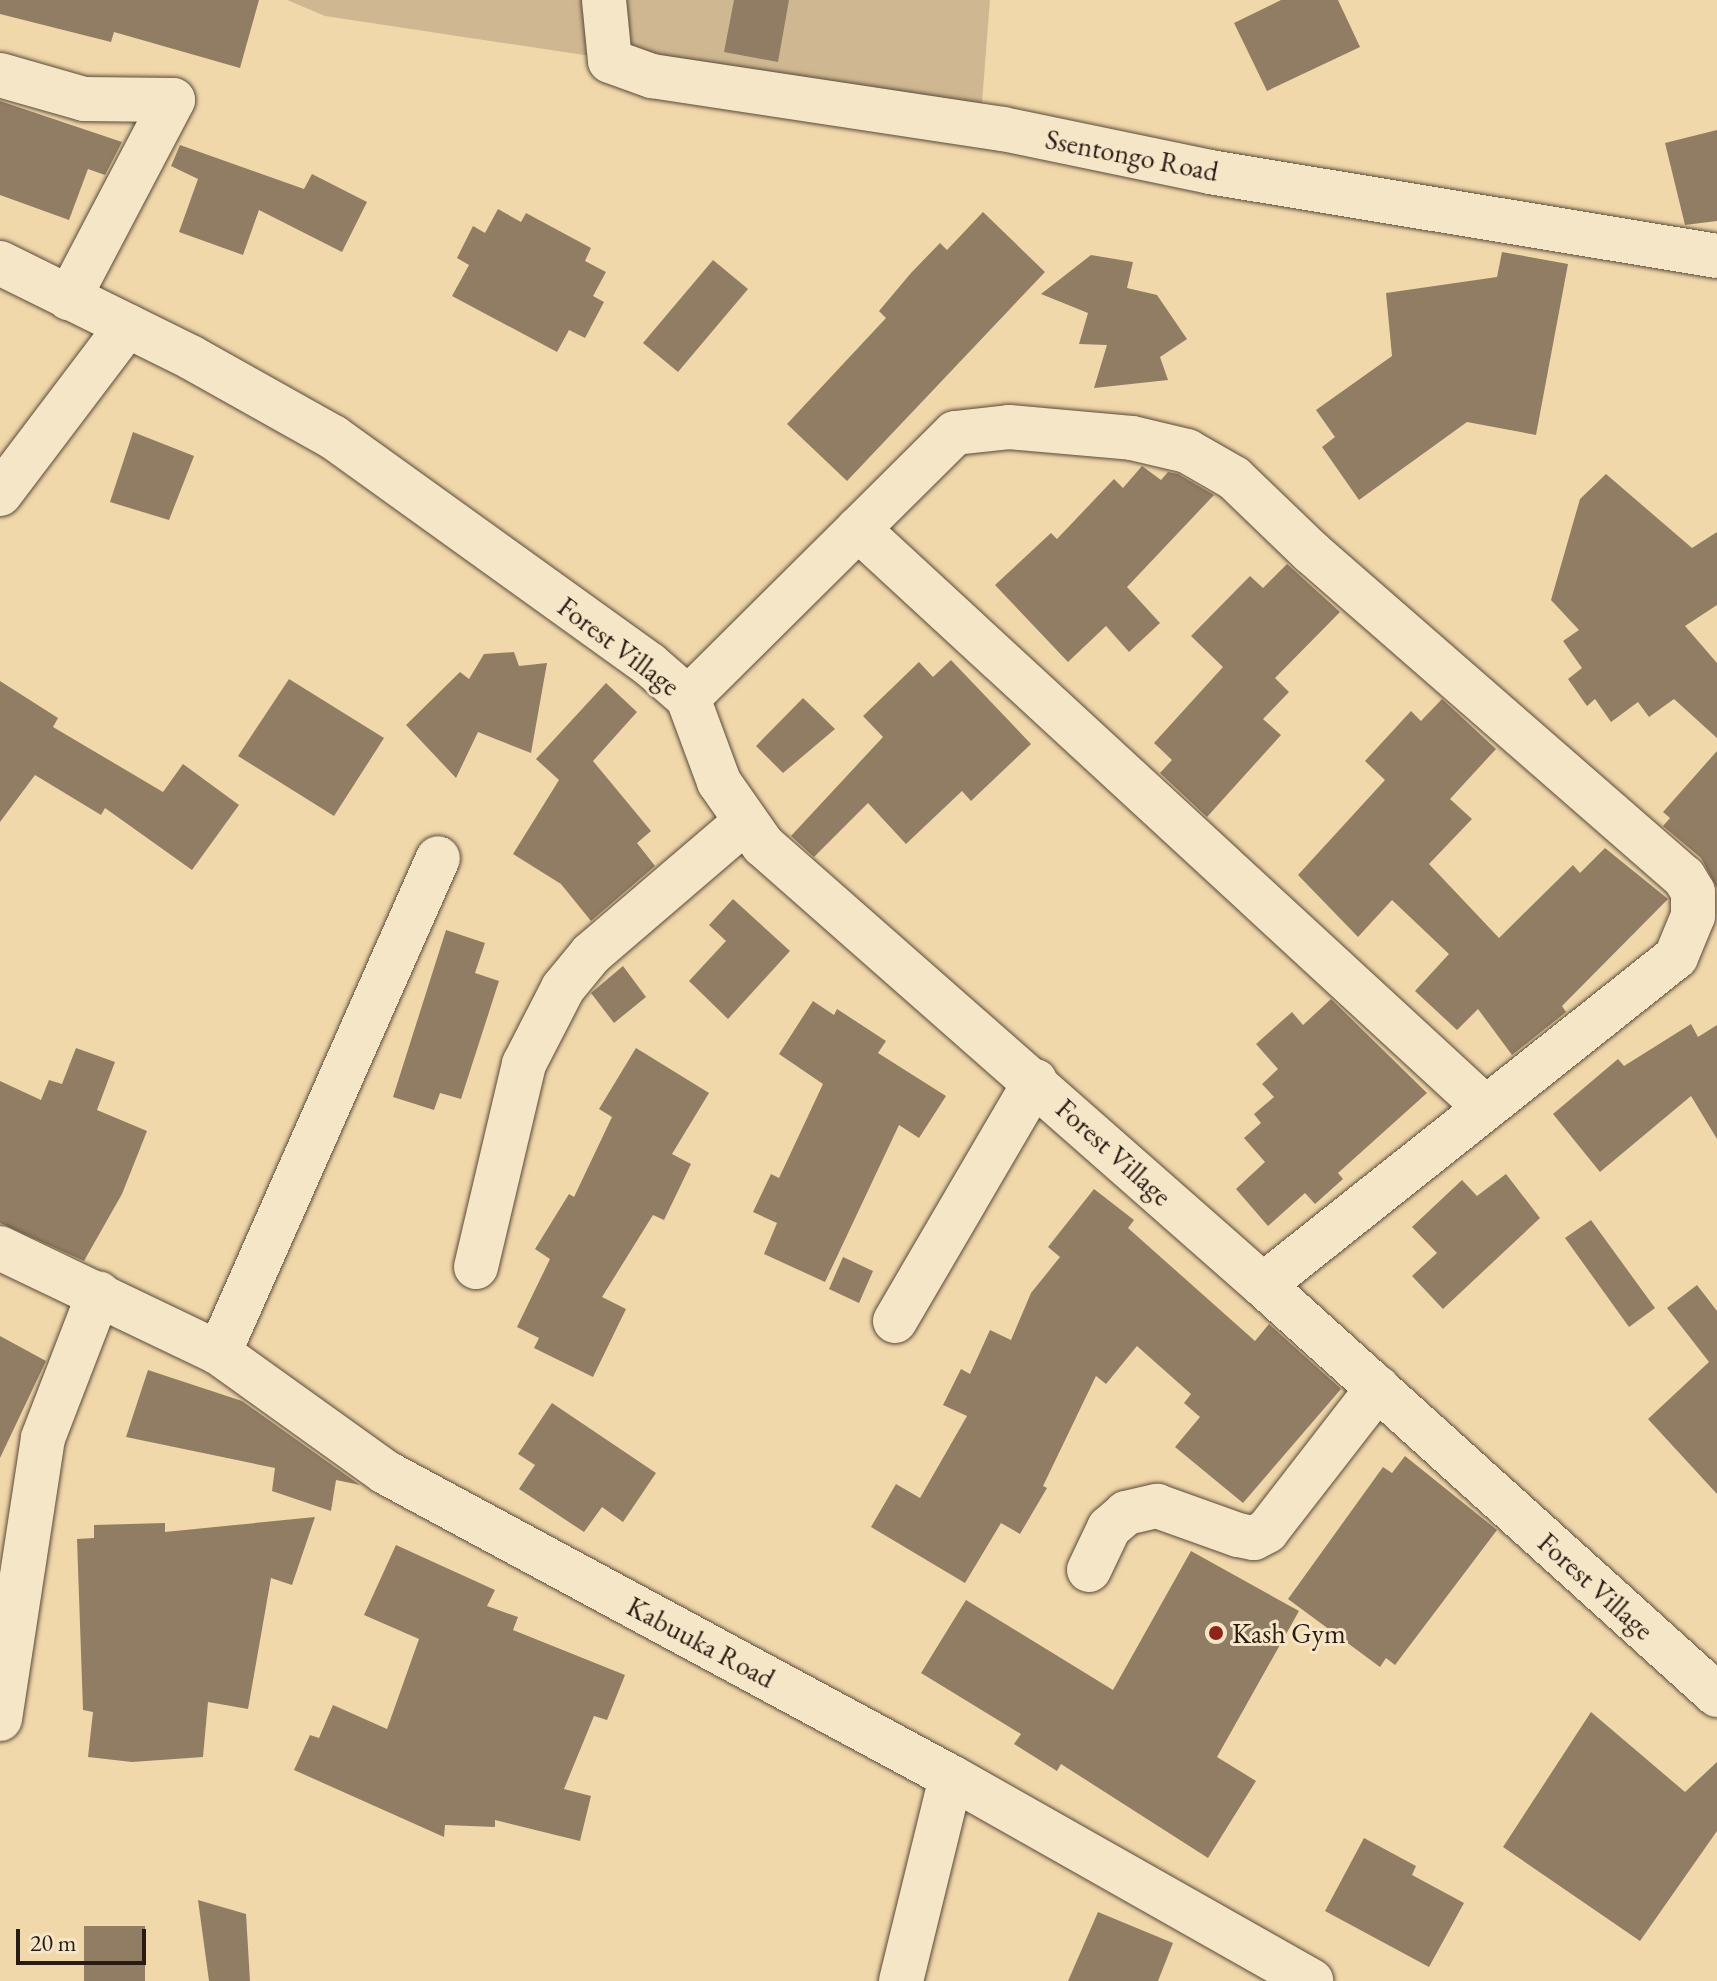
<!DOCTYPE html>
<html>
<head>
<meta charset="utf-8">
<style>
	body { margin:0 }
	#map { position:relative; width:1717px; height:1981px; overflow:hidden; background:#f1d8ab; font-family:"EB Garamond",serif }
	div>[style] { position:absolute }
	.green>* { inset:0; background:#cfb891 }
	.building>* { inset:0; background:#917d63 }
	.roads { filter:drop-shadow(0 0 2px #5a4a3a) drop-shadow(0 0 2px #5a4a3a) }
	.minor>* { height:44px; margin:-22px; padding:0 22px; transform-origin:22px; border-radius:22px; background:#f6e6c8 }
	.dots>* { width:22px; height:22px; translate:-50% -50%; box-sizing:border-box; border:4px solid #f6e6c8; border-radius:50% }
	span { translate:-50% -50%; white-space:nowrap; text-align:center; line-height:1.15; -webkit-text-stroke:6px #f6e6c8; paint-order:stroke }
	.street-label { font-size:28px; color:#281b14 }
	.poi-label { font-size:28px; color:#281b14 }
	.left { translate:0 -50%; text-align:left }
	.scale { position:absolute; left:16px; top:1929px; width:130px; height:36px; box-sizing:border-box; border:4px solid #281b14; border-top:0; padding-left:10px; font-size:24px; line-height:28px; white-space:nowrap; color:#281b14; -webkit-text-stroke:6px #f6e6c8; paint-order:stroke }
</style>
</head>
<body>
<div id="map">
	<div class="green">
		<i style="clip-path:polygon(287px 0,990px 0,981px 115px,325px 16px)"></i>
	</div>
	<div class="building">
		<i style="clip-path:polygon(0 0,259px 0,240px 68px,114px 32px,111px 42px,0 14px)"></i>
		<i style="clip-path:polygon(734px 0,789px 0,778px 62px,724px 52px)"></i>
		<i style="clip-path:polygon(1281px 0,1338px 0,1360px 47px,1267px 91px,1234px 23px)"></i>
		<i style="clip-path:polygon(0 101px,122px 142px,105px 175px,88px 169px,69px 220px,0 195px)"></i>
		<i style="clip-path:polygon(1717px 130px,1717px 221px,1685px 225px,1665px 143px)"></i>
		<i style="clip-path:polygon(180px 145px,304px 189px,312px 174px,367px 202px,342px 252px,259px 210px,243px 255px,179px 232px,198px 179px,171px 166px)"></i>
		<i style="clip-path:polygon(498px 209px,521px 222px,526px 213px,591px 248px,585px 261px,606px 272px,593px 296px,604px 302px,585px 338px,569px 330px,557px 352px,452px 296px,469px 265px,457px 258px,473px 226px,485px 233px)"></i>
		<i style="clip-path:polygon(983px 212px,1045px 272px,847px 481px,787px 424px,886px 318px,879px 311px,911px 273px,940px 243px,947px 250px)"></i>
		<i style="clip-path:polygon(1502px 252px,1568px 264px,1536px 435px,1467px 422px,1359px 500px,1322px 447px,1335px 437px,1316px 410px,1392px 356px,1386px 293px,1497px 277px)"></i>
		<i style="clip-path:polygon(1091px 255px,1133px 262px,1127px 288px,1157px 295px,1187px 339px,1160px 357px,1168px 380px,1094px 388px,1107px 345px,1079px 344px,1088px 313px,1041px 294px)"></i>
		<i style="clip-path:polygon(713px 260px,748px 289px,678px 372px,643px 343px)"></i>
		<i style="clip-path:polygon(133px 432px,194px 456px,169px 520px,110px 502px)"></i>
		<i style="clip-path:polygon(1142px 466px,1161px 480px,1168px 472px,1178px 474px,1214px 495px,1127px 587px,1160px 623px,1129px 652px,1106px 626px,1068px 662px,995px 585px,1051px 533px,1057px 539px,1114px 479px,1123px 488px)"></i>
		<i style="clip-path:polygon(1606px 474px,1692px 548px,1717px 532px,1717px 605px,1685px 626px,1717px 663px,1717px 738px,1674px 699px,1649px 717px,1638px 702px,1611px 722px,1595px 699px,1587px 706px,1568px 679px,1582px 668px,1563px 641px,1579px 630px,1551px 600px,1580px 499px)"></i>
		<i style="clip-path:polygon(1287px 564px,1340px 612px,1275px 678px,1289px 692px,1263px 719px,1281px 735px,1207px 817px,1160px 773px,1172px 760px,1154px 743px,1223px 667px,1191px 636px,1250px 576px,1263px 588px)"></i>
		<i style="clip-path:polygon(514px 652px,519px 666px,547px 663px,531px 753px,478px 732px,456px 778px,406px 725px,460px 672px,469px 679px,484px 654px)"></i>
		<i style="clip-path:polygon(951px 660px,1031px 744px,971px 801px,962px 791px,906px 844px,868px 803px,814px 857px,791px 836px,883px 737px,863px 716px,919px 662px,933px 677px)"></i>
		<i style="clip-path:polygon(289px 679px,384px 738px,334px 816px,238px 756px)"></i>
		<i style="clip-path:polygon(0 681px,58px 718px,53px 727px,163px 792px,183px 764px,239px 805px,192px 870px,105px 808px,101px 815px,35px 775px,0 822px)"></i>
		<i style="clip-path:polygon(606px 683px,637px 712px,593px 761px,651px 831px,637px 843px,655px 866px,591px 921px,561px 884px,513px 854px,559px 780px,536px 759px)"></i>
		<i style="clip-path:polygon(803px 698px,835px 729px,783px 773px,756px 746px)"></i>
		<i style="clip-path:polygon(1442px 699px,1496px 749px,1450px 799px,1472px 819px,1429px 864px,1499px 938px,1573px 865px,1580px 873px,1605px 848px,1668px 899px,1562px 1006px,1566px 1012px,1512px 1055px,1478px 1009px,1457px 1030px,1415px 991px,1449px 954px,1392px 900px,1358px 937px,1298px 875px,1385px 780px,1365px 761px,1411px 711px,1421px 721px)"></i>
		<i style="clip-path:polygon(1717px 751px,1717px 888px,1701px 858px,1663px 826px,1670px 818px,1663px 812px)"></i>
		<i style="clip-path:polygon(733px 899px,790px 951px,728px 1019px,689px 981px,726px 941px,709px 925px)"></i>
		<i style="clip-path:polygon(446px 930px,485px 943px,475px 973px,499px 981px,461px 1099px,440px 1093px,434px 1110px,393px 1097px)"></i>
		<i style="clip-path:polygon(623px 966px,646px 997px,614px 1023px,591px 993px)"></i>
		<i style="clip-path:polygon(1331px 999px,1427px 1093px,1338px 1173px,1343px 1179px,1315px 1204px,1305px 1193px,1268px 1226px,1236px 1189px,1265px 1162px,1244px 1138px,1261px 1123px,1254px 1114px,1274px 1097px,1262px 1084px,1278px 1069px,1256px 1044px,1292px 1012px,1303px 1025px)"></i>
		<i style="clip-path:polygon(813px 1001px,834px 1015px,837px 1009px,886px 1041px,878px 1053px,946px 1096px,919px 1138px,899px 1125px,825px 1282px,764px 1254px,777px 1223px,753px 1212px,771px 1174px,779px 1178px,823px 1084px,779px 1054px)"></i>
		<i style="clip-path:polygon(1691px 1024px,1698px 1037px,1717px 1025px,1717px 1139px,1691px 1096px,1600px 1172px,1553px 1114px,1618px 1059px,1624px 1066px)"></i>
		<i style="clip-path:polygon(76px 1048px,115px 1062px,97px 1110px,147px 1131px,122px 1194px,84px 1261px,0 1223px,0 1081px,41px 1100px,49px 1080px,62px 1084px)"></i>
		<i style="clip-path:polygon(636px 1048px,709px 1093px,672px 1154px,691px 1164px,664px 1220px,653px 1215px,602px 1297px,626px 1309px,593px 1377px,534px 1348px,539px 1338px,517px 1327px,550px 1259px,535px 1249px,569px 1194px,574px 1197px,612px 1117px,599px 1109px)"></i>
		<i style="clip-path:polygon(1506px 1174px,1540px 1218px,1443px 1309px,1412px 1276px,1437px 1253px,1412px 1227px,1462px 1180px,1477px 1196px)"></i>
		<i style="clip-path:polygon(1094px 1189px,1134px 1220px,1128px 1228px,1255px 1341px,1269px 1324px,1341px 1389px,1243px 1503px,1175px 1447px,1200px 1417px,1184px 1403px,1191px 1394px,1137px 1346px,1106px 1384px,1096px 1376px,1043px 1486px,1047px 1488px,1020px 1534px,1001px 1523px,965px 1583px,871px 1527px,896px 1484px,920px 1498px,967px 1416px,943px 1405px,961px 1369px,970px 1374px,990px 1330px,1011px 1340px,1031px 1293px,1060px 1257px,1048px 1247px)"></i>
		<i style="clip-path:polygon(1591px 1220px,1655px 1308px,1629px 1327px,1565px 1238px)"></i>
		<i style="clip-path:polygon(843px 1257px,873px 1271px,859px 1303px,829px 1289px)"></i>
		<i style="clip-path:polygon(1697px 1285px,1717px 1311px,1717px 1494px,1648px 1419px,1709px 1362px,1667px 1308px)"></i>
		<i style="clip-path:polygon(0 1336px,46px 1361px,0 1458px)"></i>
		<i style="clip-path:polygon(148px 1370px,242px 1401px,360px 1485px,336px 1480px,331px 1511px,272px 1491px,275px 1468px,126px 1437px)"></i>
		<i style="clip-path:polygon(552px 1403px,656px 1473px,623px 1522px,602px 1507px,584px 1532px,519px 1489px,535px 1465px,518px 1454px)"></i>
		<i style="clip-path:polygon(1405px 1456px,1497px 1530px,1395px 1665px,1386px 1658px,1380px 1667px,1288px 1599px,1383px 1467px,1392px 1473px)"></i>
		<i style="clip-path:polygon(315px 1517px,292px 1585px,271px 1578px,248px 1709px,208px 1702px,203px 1757px,132px 1762px,88px 1757px,93px 1712px,83px 1710px,77px 1539px,94px 1538px,94px 1525px,165px 1523px,165px 1532px)"></i>
		<i style="clip-path:polygon(396px 1545px,495px 1590px,487px 1606px,518px 1617px,513px 1630px,625px 1675px,607px 1720px,594px 1716px,564px 1789px,591px 1796px,580px 1841px,495px 1820px,495px 1827px,445px 1825px,444px 1837px,294px 1770px,310px 1735px,319px 1738px,333px 1705px,387px 1729px,419px 1639px,364px 1615px)"></i>
		<i style="clip-path:polygon(1191px 1551px,1299px 1611px,1217px 1757px,1256px 1781px,1208px 1858px,1061px 1764px,1057px 1771px,1014px 1744px,1021px 1734px,921px 1673px,966px 1600px,1113px 1690px)"></i>
		<i style="clip-path:polygon(1591px 1712px,1685px 1792px,1717px 1762px,1717px 1831px,1640px 1941px,1503px 1847px)"></i>
		<i style="clip-path:polygon(1364px 1838px,1416px 1866px,1412px 1875px,1464px 1903px,1429px 1967px,1325px 1911px)"></i>
		<i style="clip-path:polygon(198px 1900px,246px 1914px,250px 1981px,209px 1981px)"></i>
		<i style="clip-path:polygon(1098px 1912px,1173px 1943px,1158px 1981px,1068px 1981px)"></i>
		<i style="clip-path:polygon(84px 1926px,145px 1926px,145px 1981px,84px 1981px)"></i>
	</div>
	<div class="roads">
		<div class="minor">
			<i style="left:604px;top:0;width:61px;rotate:84.4deg"></i>
			<i style="left:610px;top:61px;width:45px;rotate:19.7deg"></i>
			<i style="left:652px;top:76px;width:355px;rotate:8.6deg"></i>
			<i style="left:1003px;top:129px;width:211px;rotate:11.7deg"></i>
			<i style="left:1210px;top:172px;width:514px;rotate:9.41deg"></i>
			<i style="left:0;top:75px;width:87px;rotate:15.9deg"></i>
			<i style="left:84px;top:99px;width:89px;rotate:0.6deg"></i>
			<i style="left:173px;top:100px;width:224px;rotate:117.7deg"></i>
			<i style="left:0;top:263px;width:214px;rotate:26.3deg"></i>
			<i style="left:192px;top:358px;width:162px;rotate:29.3deg"></i>
			<i style="left:333px;top:437px;width:389px;rotate:35.7deg"></i>
			<i style="left:649px;top:664px;width:52px;rotate:41.1deg"></i>
			<i style="left:688px;top:698px;width:90px;rotate:69.7deg"></i>
			<i style="left:719px;top:782px;width:77px;rotate:55.1deg"></i>
			<i style="left:763px;top:845px;width:666px;rotate:41.35deg"></i>
			<i style="left:1263px;top:1285px;width:612px;rotate:42.08deg"></i>
			<i style="left:0;top:494px;width:211px;rotate:-52.9deg"></i>
			<i style="left:858px;top:529px;width:854px;rotate:42.68deg"></i>
			<i style="left:688px;top:698px;width:376px;rotate:-44.8deg"></i>
			<i style="left:955px;top:433px;width:54px;rotate:-6.3deg"></i>
			<i style="left:1009px;top:427px;width:123px;rotate:5.1deg"></i>
			<i style="left:1132px;top:438px;width:57px;rotate:13.3deg"></i>
			<i style="left:1187px;top:451px;width:54px;rotate:29.9deg"></i>
			<i style="left:1234px;top:478px;width:107px;rotate:43.9deg"></i>
			<i style="left:1311px;top:552px;width:495px;rotate:41.1deg"></i>
			<i style="left:1684px;top:877px;width:17px;rotate:59deg"></i>
			<i style="left:1693px;top:892px;width:24px;rotate:90deg"></i>
			<i style="left:1693px;top:916px;width:44px;rotate:112.5deg"></i>
			<i style="left:1676px;top:957px;width:527px;rotate:141.54deg"></i>
			<i style="left:0;top:1248px;width:243px;rotate:25.6deg"></i>
			<i style="left:219px;top:1353px;width:204px;rotate:35.6deg"></i>
			<i style="left:385px;top:1472px;width:643px;rotate:28.32deg"></i>
			<i style="left:951px;top:1777px;width:414px;rotate:29.5deg"></i>
			<i style="left:476px;top:1267px;width:209px;rotate:-76.7deg"></i>
			<i style="left:524px;top:1064px;width:85px;rotate:-62.8deg"></i>
			<i style="left:563px;top:988px;width:44px;rotate:-50.5deg"></i>
			<i style="left:591px;top:954px;width:201px;rotate:-40.6deg"></i>
			<i style="left:895px;top:1321px;width:278px;rotate:-59.7deg"></i>
			<i style="left:219px;top:1353px;width:541px;rotate:-66.13deg"></i>
			<i style="left:1089px;top:1570px;width:47px;rotate:-64.5deg"></i>
			<i style="left:1109px;top:1528px;width:23px;rotate:-41deg"></i>
			<i style="left:1126px;top:1513px;width:32px;rotate:-13deg"></i>
			<i style="left:1157px;top:1506px;width:86px;rotate:19.7deg"></i>
			<i style="left:1238px;top:1535px;width:16px;rotate:11deg"></i>
			<i style="left:1254px;top:1538px;width:15px;rotate:-28deg"></i>
			<i style="left:1267px;top:1531px;width:181px;rotate:-52.2deg"></i>
			<i style="left:0;top:1719px;width:284px;rotate:-81.3deg"></i>
			<i style="left:43px;top:1438px;width:155px;rotate:-68.9deg"></i>
			<i style="left:901px;top:1981px;width:210px;rotate:-76.2deg"></i>
		</div>
	</div>
	<div class="dots">
		<i style="left:1216px;top:1633px;background:#8f2418"></i>
	</div>
	<div class="street-label">
		<span style="left:1132px;top:155px;rotate:11deg">Ssentongo Road</span>
		<span style="left:619px;top:646px;rotate:37deg">Forest Village</span>
		<span style="left:1114px;top:1152px;rotate:42deg">Forest Village</span>
		<span style="left:1596px;top:1586px;rotate:42deg">Forest Village</span>
		<span style="left:701px;top:1642px;rotate:28deg">Kabuuka Road</span>
	</div>
	<div class="poi-label">
		<span class="left" style="left:1232px;top:1633px">Kash Gym</span>
	</div>
	<div class="scale">20 m</div>
</div>
</body>
</html>
